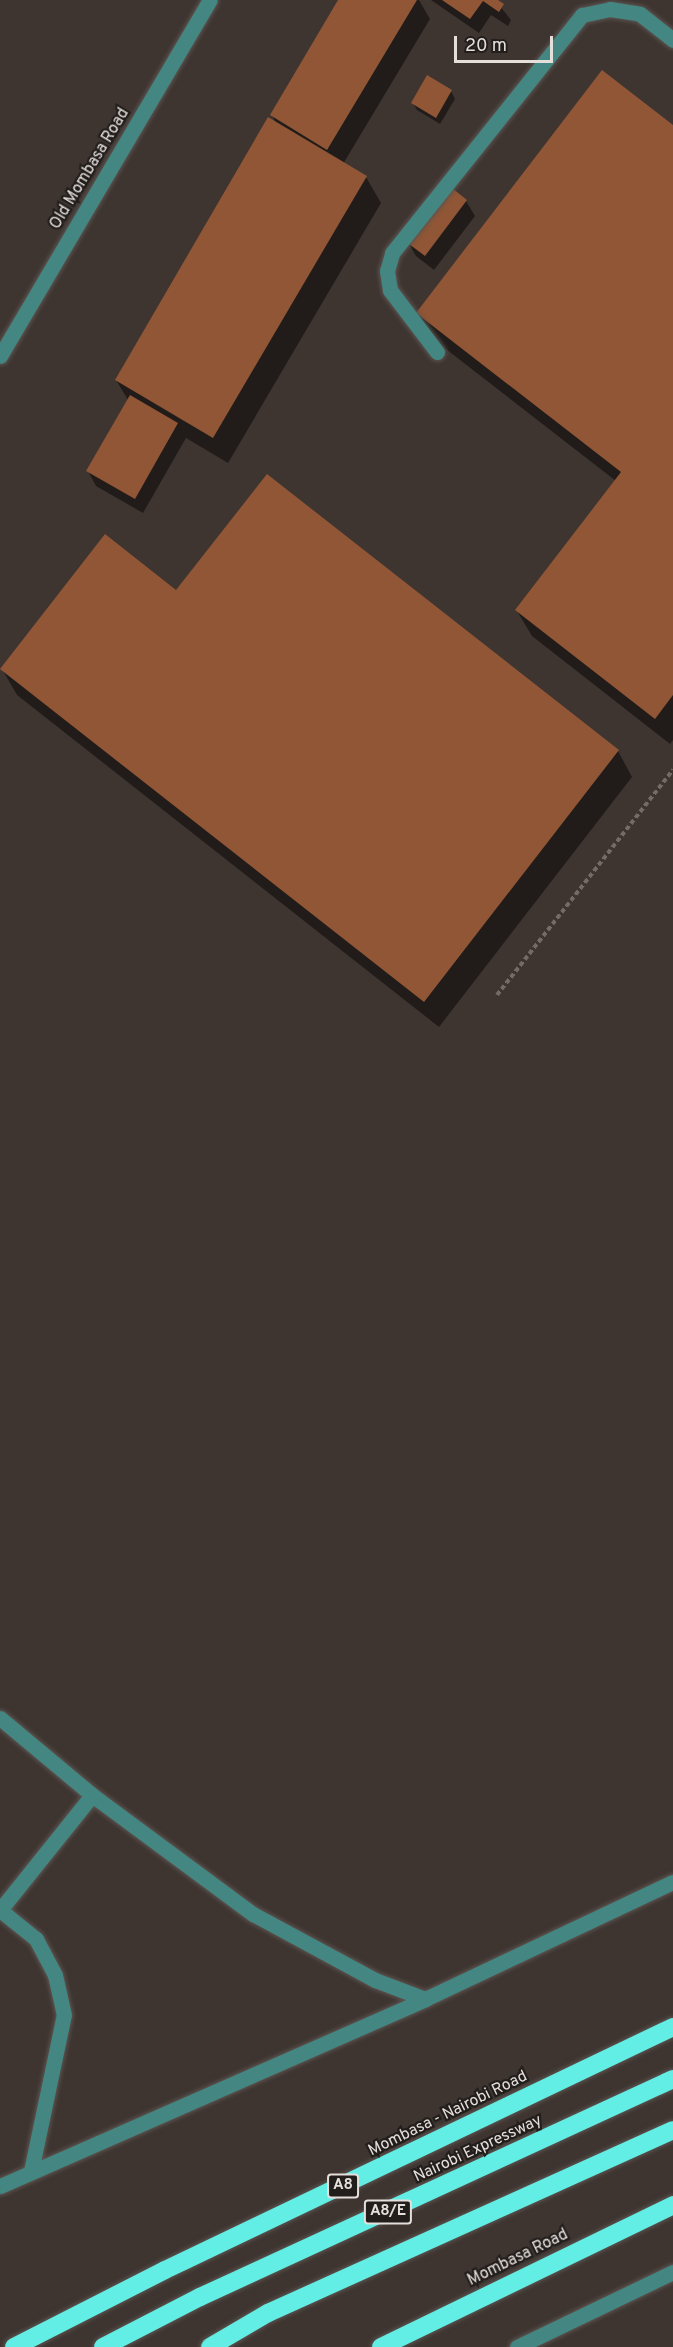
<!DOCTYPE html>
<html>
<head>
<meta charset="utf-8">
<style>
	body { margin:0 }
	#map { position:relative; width:673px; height:2347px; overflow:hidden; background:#3e3531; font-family:Overpass,sans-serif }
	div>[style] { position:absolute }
	.shadow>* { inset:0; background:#0007 }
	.building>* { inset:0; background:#915635 }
	.path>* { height:4px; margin-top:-2px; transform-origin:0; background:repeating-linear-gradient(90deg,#736b67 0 4.5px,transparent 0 7.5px) }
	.roads { filter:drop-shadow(0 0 2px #5c5450) drop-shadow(0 0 2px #5c5450) }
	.minor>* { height:15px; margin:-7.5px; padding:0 7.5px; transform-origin:7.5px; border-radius:7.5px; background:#448782 }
	.highway>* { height:18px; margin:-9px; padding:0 9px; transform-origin:9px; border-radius:9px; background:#62eee5 }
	span { translate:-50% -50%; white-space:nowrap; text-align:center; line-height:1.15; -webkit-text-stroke:4.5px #221e1c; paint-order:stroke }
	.shield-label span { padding:2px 4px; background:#221e1c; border:2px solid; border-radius:4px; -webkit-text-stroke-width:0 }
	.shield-label { font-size:15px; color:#e5dfdc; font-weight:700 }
	.street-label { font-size:16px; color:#e5dfdc }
	.scale { position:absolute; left:454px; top:36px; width:99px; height:27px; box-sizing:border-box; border:3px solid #e5dfdc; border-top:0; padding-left:8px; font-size:18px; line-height:21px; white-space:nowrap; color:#e5dfdc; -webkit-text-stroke:4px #221e1c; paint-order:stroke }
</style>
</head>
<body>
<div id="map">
	<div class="shadow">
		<i style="clip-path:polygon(340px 0,419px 0,430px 19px,343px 164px,366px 177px,381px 203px,228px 463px,186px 438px,143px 513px,96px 486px,88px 471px,128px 400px,116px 380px,277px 125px,272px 115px)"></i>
		<i style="clip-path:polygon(431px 0,495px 0,511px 20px,508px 26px,491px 15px,479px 33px)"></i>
		<i style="clip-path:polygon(451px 91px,455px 99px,440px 124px,417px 110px,413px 103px)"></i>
		<i style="clip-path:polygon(673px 127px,673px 740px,670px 744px,532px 636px,517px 611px,616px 481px,433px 339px,418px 313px)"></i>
		<i style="clip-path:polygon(466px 201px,475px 216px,434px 270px,416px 256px,407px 241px)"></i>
		<i style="clip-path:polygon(177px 592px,618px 751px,632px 777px,439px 1027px,17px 695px,2px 669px)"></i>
	</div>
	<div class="building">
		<i style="clip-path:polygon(338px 0,417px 0,327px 150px,270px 115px)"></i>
		<i style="clip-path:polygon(442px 0,498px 0,504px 4px,499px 12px,483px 1px,470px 19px)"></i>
		<i style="clip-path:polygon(602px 70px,673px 125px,673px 695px,655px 719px,515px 610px,621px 472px,416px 313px)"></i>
		<i style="clip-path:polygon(427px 75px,452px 90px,436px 118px,411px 103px)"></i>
		<i style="clip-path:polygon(268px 117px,367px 176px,213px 438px,115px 380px)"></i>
		<i style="clip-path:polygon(448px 185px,467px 200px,425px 256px,405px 241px)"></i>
		<i style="clip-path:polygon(130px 395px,178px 423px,135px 499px,86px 471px)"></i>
		<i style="clip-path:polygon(267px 474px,619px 750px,424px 1002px,0 669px,105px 534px,176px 590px)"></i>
	</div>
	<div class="path">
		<i style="left:497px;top:995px;width:286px;rotate:-52deg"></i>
	</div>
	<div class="roads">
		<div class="minor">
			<i style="left:437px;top:352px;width:78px;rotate:-127.2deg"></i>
			<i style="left:390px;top:290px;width:19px;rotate:-99deg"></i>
			<i style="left:387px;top:271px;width:19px;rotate:-74deg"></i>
			<i style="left:392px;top:253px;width:305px;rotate:-51.4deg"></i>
			<i style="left:582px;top:15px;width:29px;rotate:-12deg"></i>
			<i style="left:610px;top:9px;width:30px;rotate:9deg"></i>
			<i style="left:640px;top:14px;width:42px;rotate:38.2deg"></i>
			<i style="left:0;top:356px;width:413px;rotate:-59.5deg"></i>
			<i style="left:0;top:1718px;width:120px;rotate:39.9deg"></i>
			<i style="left:92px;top:1795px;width:200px;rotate:36.5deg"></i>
			<i style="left:253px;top:1914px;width:139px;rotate:28.4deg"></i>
			<i style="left:375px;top:1980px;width:53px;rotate:20.8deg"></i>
			<i style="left:31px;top:2171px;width:159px;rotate:-78.1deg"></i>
			<i style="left:64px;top:2015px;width:41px;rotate:-102.7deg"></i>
			<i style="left:55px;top:1975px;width:41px;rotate:-117.8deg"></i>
			<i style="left:36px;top:1939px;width:46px;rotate:-141.1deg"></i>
			<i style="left:0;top:1910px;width:147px;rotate:-51.3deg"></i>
			<i style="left:0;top:2186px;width:464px;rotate:-23.7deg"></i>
			<i style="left:425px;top:1999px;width:274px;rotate:-25.3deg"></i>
			<i style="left:517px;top:2347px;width:173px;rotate:-25.7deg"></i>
		</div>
		<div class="highway">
			<i style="left:14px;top:2347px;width:169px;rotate:-27deg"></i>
			<i style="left:165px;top:2270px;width:563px;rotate:-25.56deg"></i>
			<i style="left:103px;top:2347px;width:109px;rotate:-27.3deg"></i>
			<i style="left:200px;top:2297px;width:521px;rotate:-24.74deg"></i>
			<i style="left:210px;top:2347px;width:67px;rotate:-30.4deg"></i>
			<i style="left:268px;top:2313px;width:444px;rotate:-24.3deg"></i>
			<i style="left:381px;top:2347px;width:325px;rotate:-25.9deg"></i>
		</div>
	</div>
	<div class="shield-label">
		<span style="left:343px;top:2186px">A8</span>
		<span style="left:388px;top:2212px">A8/E</span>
	</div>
	<div class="street-label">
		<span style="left:90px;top:169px;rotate:-59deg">Old Mombasa Road</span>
		<span style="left:448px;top:2114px;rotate:-26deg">Mombasa - Nairobi Road</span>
		<span style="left:478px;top:2149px;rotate:-25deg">Nairobi Expressway</span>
		<span style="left:518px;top:2258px;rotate:-26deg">Mombasa Road</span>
	</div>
	<div class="scale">20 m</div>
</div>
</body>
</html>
